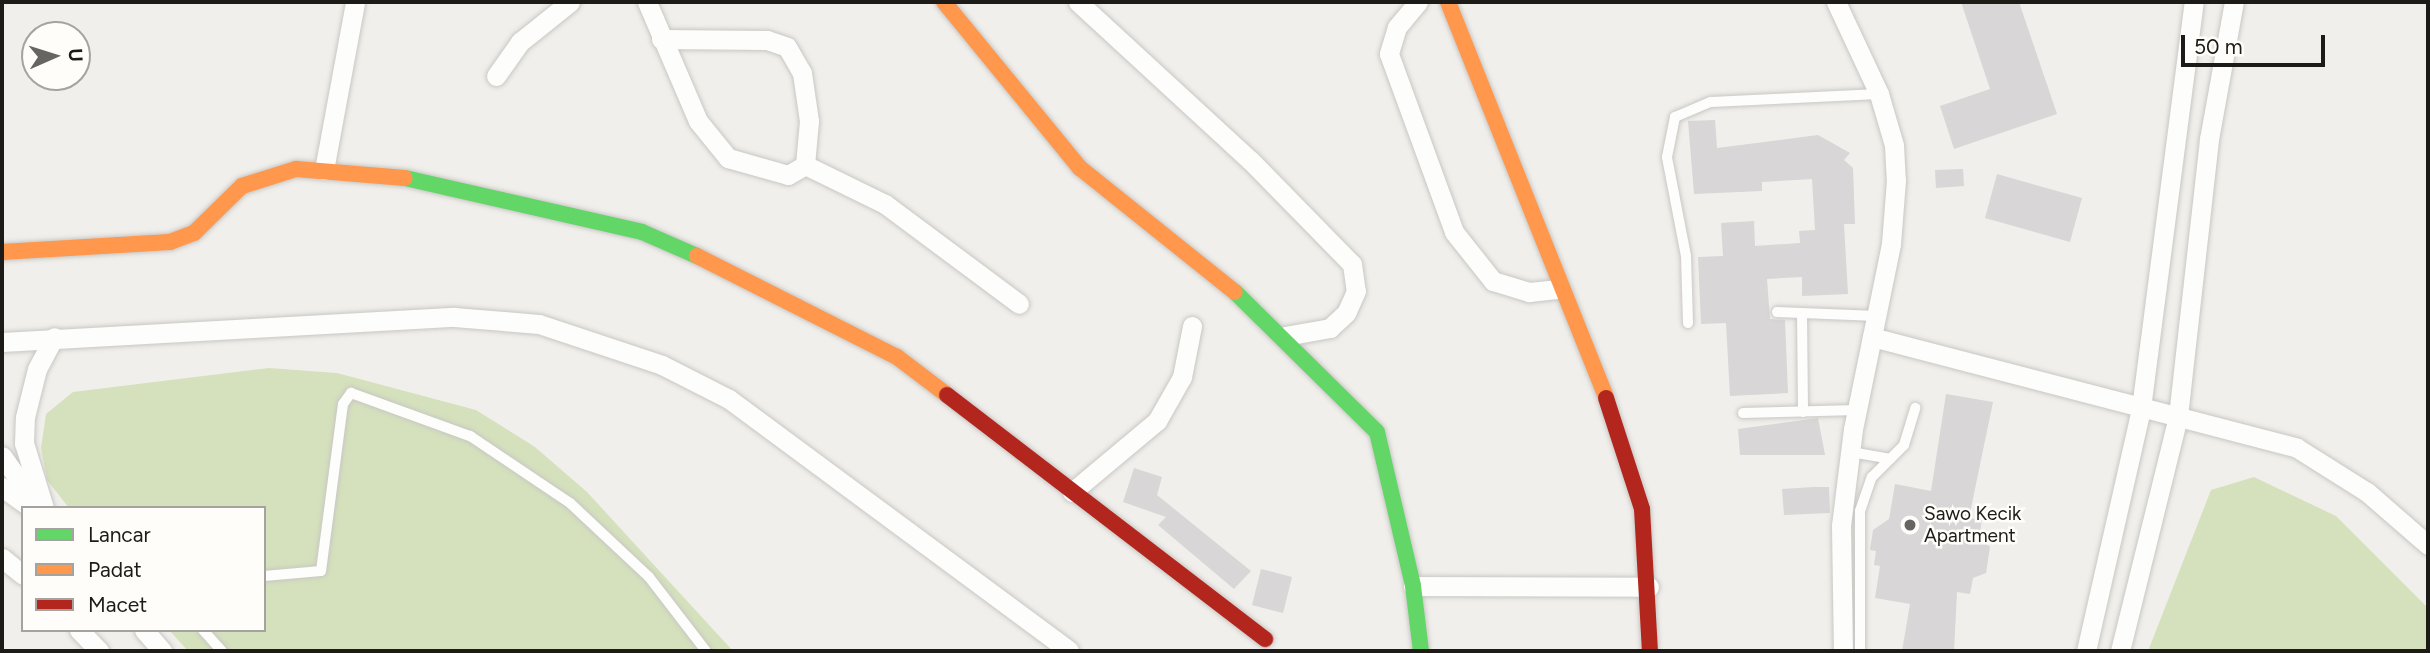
<!DOCTYPE html>
<html>
<head>
<meta charset="utf-8">
<style>
	body { margin:0 }
	#map { position:relative; width:2430px; height:653px; overflow:hidden; background:#f1efeb; font-family:Figtree,sans-serif }
	div>[style] { position:absolute }
	.green>* { inset:0; background:#d5e1bc }
	.building>* { inset:0; background:#d8d6d6 }
	.roads { filter:drop-shadow(0 0 2px #c8c7c4) drop-shadow(0 0 2px #c8c7c4) }
	.lane>* { height:10px; margin:-5px; padding:0 5px; transform-origin:5px; border-radius:5px; background:#fdfdfc }
	.street>* { height:19px; margin:-9.5px; padding:0 9.5px; transform-origin:9.5px; border-radius:9.5px; background:#fdfdfc }
	.fast>* { height:16px; margin:-8px; padding:0 8px; transform-origin:8px; border-radius:8px; background:#63d668 }
	.slow>* { height:16px; margin:-8px; padding:0 8px; transform-origin:8px; border-radius:8px; background:#ff974d }
	.jam>* { height:16px; margin:-8px; padding:0 8px; transform-origin:8px; border-radius:8px; background:#b3261e }
	.dots>* { width:19px; height:19px; translate:-50% -50%; box-sizing:border-box; border:4px solid #fffdf9; border-radius:50% }
	span { translate:-50% -50%; white-space:nowrap; text-align:center; line-height:1.15; -webkit-text-stroke:5px #fffdf9; paint-order:stroke }
	.poi-label { font-size:19px; color:#1c1b18 }
	.left { translate:0 -50%; text-align:left }
	.frame { position:absolute; inset:0; border:4px solid #1c1b18; pointer-events:none }
	.legend { position:absolute; left:21px; top:506px; width:245px; height:126px; box-sizing:border-box; background:#fffdf9; border:2px solid #a4a39f; margin:0; padding:9px 12px; list-style:none; font-size:21px; color:#1c1b18 }
	.legend li { display:flex; align-items:center; gap:14px; height:35px }
	.legend b { width:35px; border:2px solid #a4a39f }
	.north { position:absolute; left:21px; top:21px; width:70px; height:70px; box-sizing:border-box; background:#fffdf9; border:2px solid #a4a39f; border-radius:50%; rotate:87deg; font-size:19px; font-weight:700; line-height:28px; text-align:center; color:#1c1b18 }
	.north::after { content:''; display:block; margin:auto; width:24px; height:32px; background:#676562; clip-path:polygon(50% 0,100% 100%,50% 72%,0 100%) }
	.scale { position:absolute; left:2181px; top:35px; width:144px; height:32px; box-sizing:border-box; border:4px solid #1c1b18; border-top:0; padding-left:9px; font-size:21px; line-height:24px; white-space:nowrap; color:#1c1b18; -webkit-text-stroke:5px #fffdf9; paint-order:stroke }
</style>
</head>
<body>
<div id="map">
	<div class="green">
		<i style="clip-path:polygon(269px 368px,337px 373px,476px 410px,535px 447px,587px 492px,733px 651px,188px 651px,169px 630px,264px 630px,264px 508px,69px 508px,47px 480px,41px 448px,46px 414px,73px 392px)"></i>
		<i style="clip-path:polygon(2254px 477px,2336px 516px,2428px 608px,2428px 651px,2148px 651px,2211px 490px)"></i>
	</div>
	<div class="building">
		<i style="clip-path:polygon(1961px 2px,2019px 2px,2057px 114px,1954px 149px,1940px 106px,1990px 89px)"></i>
		<i style="clip-path:polygon(1715px 120px,1717px 148px,1818px 135px,1850px 153px,1844px 160px,1853px 168px,1855px 224px,1844px 224px,1848px 294px,1802px 296px,1802px 277px,1767px 279px,1770px 319px,1785px 320px,1788px 393px,1730px 396px,1726px 323px,1701px 324px,1698px 257px,1723px 256px,1721px 223px,1754px 221px,1755px 246px,1800px 243px,1799px 231px,1815px 230px,1812px 179px,1762px 182px,1762px 191px,1694px 194px,1688px 121px)"></i>
		<i style="clip-path:polygon(1963px 169px,1964px 186px,1936px 188px,1935px 170px)"></i>
		<i style="clip-path:polygon(1997px 174px,2082px 198px,2070px 242px,1985px 218px)"></i>
		<i style="clip-path:polygon(1946px 394px,1993px 402px,1969px 518px,1982px 520px,1979px 537px,1990px 547px,1986px 573px,1973px 578px,1970px 594px,1957px 592px,1954px 651px,1902px 651px,1910px 604px,1875px 598px,1880px 566px,1874px 565px,1876px 551px,1870px 550px,1873px 530px,1889px 519px,1895px 484px,1931px 491px)"></i>
		<i style="clip-path:polygon(1818px 418px,1825px 455px,1740px 455px,1738px 429px)"></i>
		<i style="clip-path:polygon(1134px 468px,1162px 477px,1157px 495px,1251px 571px,1234px 589px,1158px 525px,1166px 517px,1123px 502px)"></i>
		<i style="clip-path:polygon(1813px 487px,1829px 487px,1830px 513px,1784px 515px,1782px 489px)"></i>
		<i style="clip-path:polygon(1261px 569px,1292px 577px,1283px 613px,1252px 605px)"></i>
	</div>
	<div class="roads">
		<div class="lane">
			<i style="left:1777px;top:312px;width:100px;rotate:2.3deg"></i>
			<i style="left:1802px;top:313px;width:99px;rotate:89.4deg"></i>
			<i style="left:1688px;top:323px;width:67px;rotate:-91.7deg"></i>
			<i style="left:1686px;top:256px;width:101px;rotate:-100.9deg"></i>
			<i style="left:1667px;top:157px;width:41px;rotate:-78.7deg"></i>
			<i style="left:1675px;top:117px;width:39px;rotate:-23deg"></i>
			<i style="left:1711px;top:102px;width:168px;rotate:-2.7deg"></i>
			<i style="left:1743px;top:413px;width:114px;rotate:-1.5deg"></i>
			<i style="left:1851px;top:452px;width:40px;rotate:10deg"></i>
			<i style="left:264px;top:576px;width:57px;rotate:-5deg"></i>
			<i style="left:321px;top:571px;width:168px;rotate:-82.5deg"></i>
			<i style="left:343px;top:404px;width:14px;rotate:-54deg"></i>
			<i style="left:351px;top:393px;width:127px;rotate:19.9deg"></i>
			<i style="left:470px;top:436px;width:120px;rotate:33.8deg"></i>
			<i style="left:570px;top:503px;width:108px;rotate:43.1deg"></i>
			<i style="left:649px;top:577px;width:93px;rotate:52.4deg"></i>
			<i style="left:203px;top:630px;width:28px;rotate:48deg"></i>
			<i style="left:1860px;top:651px;width:140px;rotate:-90deg"></i>
			<i style="left:1860px;top:511px;width:36px;rotate:-71deg"></i>
			<i style="left:1872px;top:477px;width:45px;rotate:-45deg"></i>
			<i style="left:1904px;top:445px;width:39px;rotate:-73deg"></i>
		</div>
		<div class="street">
			<i style="left:647px;top:2px;width:129px;rotate:66.8deg"></i>
			<i style="left:698px;top:121px;width:48px;rotate:51deg"></i>
			<i style="left:728px;top:158px;width:62px;rotate:15.8deg"></i>
			<i style="left:788px;top:175px;width:20px;rotate:-30deg"></i>
			<i style="left:1078px;top:2px;width:234px;rotate:42.6deg"></i>
			<i style="left:1250px;top:160px;width:146px;rotate:45.6deg"></i>
			<i style="left:1352px;top:264px;width:27px;rotate:82deg"></i>
			<i style="left:1356px;top:291px;width:24px;rotate:114deg"></i>
			<i style="left:1346px;top:313px;width:22px;rotate:137deg"></i>
			<i style="left:1330px;top:328px;width:46px;rotate:169.9deg"></i>
			<i style="left:1418px;top:2px;width:33px;rotate:130deg"></i>
			<i style="left:1397px;top:27px;width:28px;rotate:107deg"></i>
			<i style="left:1389px;top:54px;width:189px;rotate:69.9deg"></i>
			<i style="left:1454px;top:232px;width:63px;rotate:51.5deg"></i>
			<i style="left:1493px;top:281px;width:38px;rotate:17deg"></i>
			<i style="left:1529px;top:292px;width:30px;rotate:-6deg"></i>
			<i style="left:1836px;top:2px;width:102px;rotate:64.9deg"></i>
			<i style="left:1879px;top:94px;width:53px;rotate:73.6deg"></i>
			<i style="left:1894px;top:145px;width:35px;rotate:87deg"></i>
			<i style="left:1896px;top:180px;width:64px;rotate:94.5deg"></i>
			<i style="left:1891px;top:244px;width:189px;rotate:101.6deg"></i>
			<i style="left:1853px;top:429px;width:98px;rotate:97.1deg"></i>
			<i style="left:1841px;top:526px;width:125px;rotate:89.1deg"></i>
			<i style="left:661px;top:39px;width:106px;rotate:0.5deg"></i>
			<i style="left:767px;top:40px;width:21px;rotate:19deg"></i>
			<i style="left:787px;top:47px;width:30px;rotate:60deg"></i>
			<i style="left:802px;top:73px;width:49px;rotate:81.7deg"></i>
			<i style="left:809px;top:121px;width:44px;rotate:95.2deg"></i>
			<i style="left:496px;top:76px;width:42px;rotate:-54.8deg"></i>
			<i style="left:520px;top:42px;width:64px;rotate:-38.7deg"></i>
			<i style="left:805px;top:165px;width:89px;rotate:26deg"></i>
			<i style="left:885px;top:204px;width:167px;rotate:36.7deg"></i>
			<i style="left:324px;top:170px;width:171px;rotate:-79.5deg"></i>
			<i style="left:1872px;top:337px;width:439px;rotate:14.6deg"></i>
			<i style="left:2297px;top:448px;width:83px;rotate:32.2deg"></i>
			<i style="left:2367px;top:492px;width:81px;rotate:41deg"></i>
			<i style="left:2px;top:342px;width:453px;rotate:-3.2deg"></i>
			<i style="left:454px;top:317px;width:85px;rotate:4.7deg"></i>
			<i style="left:539px;top:324px;width:130px;rotate:18.4deg"></i>
			<i style="left:662px;top:365px;width:75px;rotate:26.9deg"></i>
			<i style="left:729px;top:399px;width:423px;rotate:36.5deg"></i>
			<i style="left:2px;top:456px;width:55px;rotate:54.6deg"></i>
			<i style="left:2px;top:487px;width:36px;rotate:36deg"></i>
			<i style="left:1072px;top:492px;width:111px;rotate:-39.9deg"></i>
			<i style="left:1157px;top:421px;width:51px;rotate:-60.4deg"></i>
			<i style="left:1182px;top:377px;width:52px;rotate:-78.9deg"></i>
			<i style="left:44px;top:508px;width:68px;rotate:-107.1deg"></i>
			<i style="left:24px;top:443px;width:26px;rotate:-88deg"></i>
			<i style="left:25px;top:417px;width:49px;rotate:-76deg"></i>
			<i style="left:37px;top:369px;width:36px;rotate:-62deg"></i>
			<i style="left:2px;top:558px;width:27px;rotate:39deg"></i>
			<i style="left:1413px;top:586px;width:236px;rotate:0.2deg"></i>
			<i style="left:79px;top:630px;width:29px;rotate:46deg"></i>
			<i style="left:144px;top:630px;width:28px;rotate:49deg"></i>
			<i style="left:2086px;top:651px;width:249px;rotate:-77.2deg"></i>
			<i style="left:2141px;top:408px;width:409px;rotate:-82.6deg"></i>
			<i style="left:2120px;top:651px;width:242px;rotate:-76.1deg"></i>
			<i style="left:2178px;top:416px;width:279px;rotate:-83.6deg"></i>
			<i style="left:2209px;top:139px;width:139px;rotate:-79.7deg"></i>
		</div>
		<div class="fast">
			<i style="left:405px;top:178px;width:243px;rotate:12.8deg"></i>
			<i style="left:642px;top:232px;width:60px;rotate:23.6deg"></i>
			<i style="left:1235px;top:292px;width:199px;rotate:44.6deg"></i>
			<i style="left:1377px;top:432px;width:158px;rotate:76.8deg"></i>
			<i style="left:1413px;top:586px;width:65px;rotate:83deg"></i>
		</div>
		<div class="slow">
			<i style="left:944px;top:2px;width:215px;rotate:50.7deg"></i>
			<i style="left:1080px;top:168px;width:198px;rotate:38.7deg"></i>
			<i style="left:1448px;top:2px;width:426px;rotate:68.2deg"></i>
			<i style="left:2px;top:252px;width:168px;rotate:-3.4deg"></i>
			<i style="left:170px;top:242px;width:26px;rotate:-21deg"></i>
			<i style="left:194px;top:233px;width:67px;rotate:-44.4deg"></i>
			<i style="left:242px;top:186px;width:57px;rotate:-17.5deg"></i>
			<i style="left:296px;top:169px;width:109px;rotate:4.7deg"></i>
			<i style="left:697px;top:256px;width:224px;rotate:26.8deg"></i>
			<i style="left:897px;top:357px;width:63px;rotate:37.2deg"></i>
		</div>
		<div class="jam">
			<i style="left:947px;top:395px;width:401px;rotate:37.5deg"></i>
			<i style="left:1606px;top:398px;width:117px;rotate:72deg"></i>
			<i style="left:1642px;top:509px;width:142px;rotate:86.8deg"></i>
		</div>
	</div>
	<div class="dots">
		<i style="left:1910px;top:525px;background:#676562"></i>
	</div>
	<div class="poi-label">
		<span class="left" style="left:1924px;top:525px">Sawo Kecik<br>Apartment</span>
	</div>
	<div class="frame"></div>
	<ul class="legend">
	<li><b style="height:9px;background:#63d668"></b>Lancar</li>
	<li><b style="height:9px;background:#ff974d"></b>Padat</li>
	<li><b style="height:9px;background:#b3261e"></b>Macet</li>
	</ul>
	<div class="north">U</div>
	<div class="scale">50 m</div>
</div>
</body>
</html>
